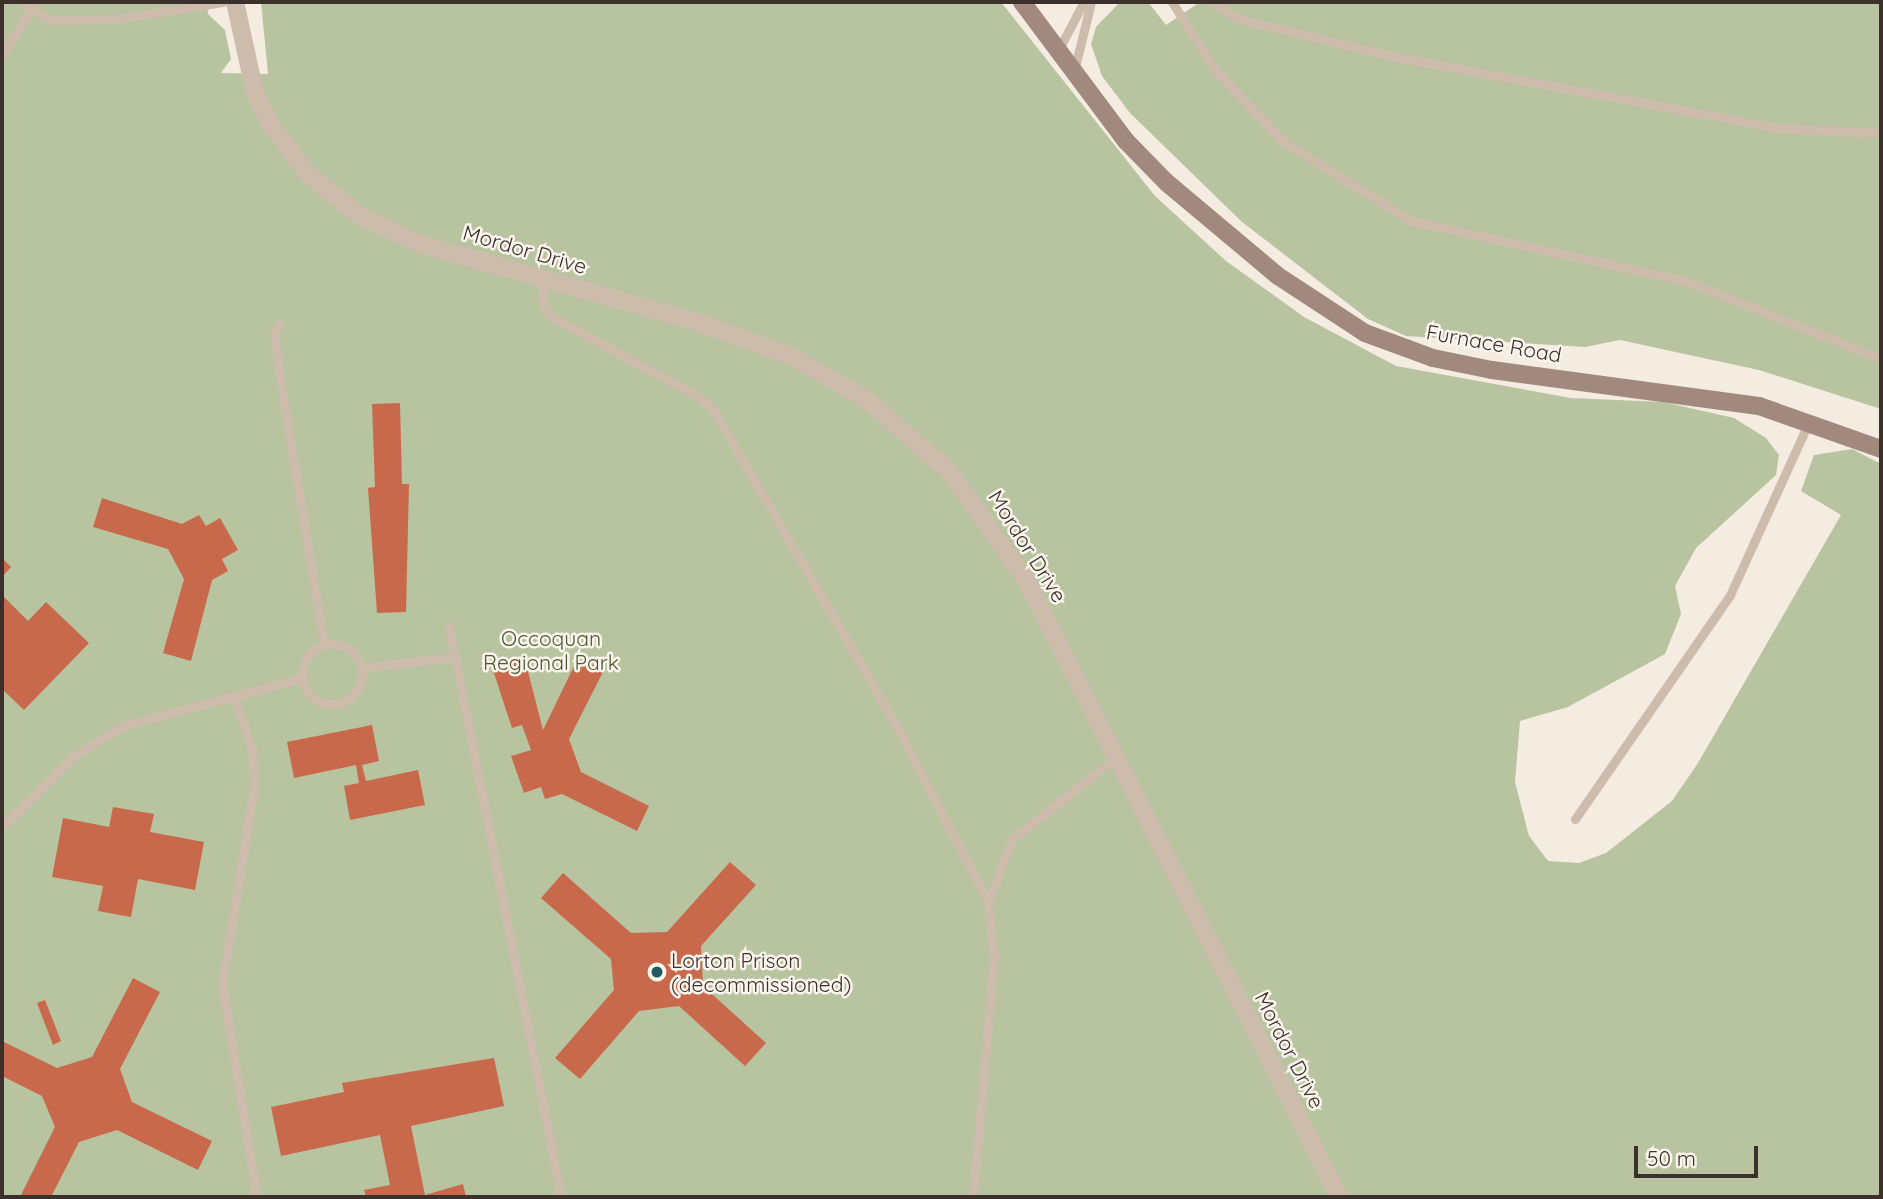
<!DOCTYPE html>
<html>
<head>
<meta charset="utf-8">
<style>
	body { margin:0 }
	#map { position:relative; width:1883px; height:1199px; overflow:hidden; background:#f4ebe1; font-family:Quicksand,sans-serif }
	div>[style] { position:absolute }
	.green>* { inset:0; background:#b8c4a0 }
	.building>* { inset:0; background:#c8694b }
	.service>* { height:9px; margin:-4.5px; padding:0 4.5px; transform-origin:4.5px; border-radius:4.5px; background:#cdbbac }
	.service>.ring { margin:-4.5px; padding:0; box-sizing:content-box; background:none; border:9px solid #cdbbac; border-radius:50% }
	.minor>* { height:18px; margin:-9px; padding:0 9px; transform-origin:9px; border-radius:9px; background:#cdbbac }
	.secondary>* { height:18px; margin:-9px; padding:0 9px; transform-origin:9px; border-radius:9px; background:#a18a7d }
	.dots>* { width:19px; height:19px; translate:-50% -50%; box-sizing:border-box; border:4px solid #fbf5ee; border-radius:50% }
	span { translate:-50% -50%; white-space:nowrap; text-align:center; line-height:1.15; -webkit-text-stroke:5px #fbf5ee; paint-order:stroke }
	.street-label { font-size:21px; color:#3b302b }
	.park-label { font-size:21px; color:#4a5a2e }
	.poi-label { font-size:21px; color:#3b302b }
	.left { translate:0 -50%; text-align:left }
	.frame { position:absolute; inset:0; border:4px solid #3b302b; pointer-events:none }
	.scale { position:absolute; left:1634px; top:1146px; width:124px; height:32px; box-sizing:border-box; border:4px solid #3b302b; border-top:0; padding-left:9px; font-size:21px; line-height:24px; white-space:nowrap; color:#3b302b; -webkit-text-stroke:5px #fbf5ee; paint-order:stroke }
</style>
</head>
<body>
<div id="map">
	<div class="green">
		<i style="clip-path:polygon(2px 2px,207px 2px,208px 14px,225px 30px,231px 59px,221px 73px,268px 74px,261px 2px,1001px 2px,1155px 196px,1226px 261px,1304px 317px,1396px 366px,1571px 398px,1663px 402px,1734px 418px,1766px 438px,1779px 455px,1776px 475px,1696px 548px,1675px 586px,1681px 614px,1665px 654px,1568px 707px,1520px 721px,1515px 782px,1529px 836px,1548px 861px,1579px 863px,1606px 853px,1672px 801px,1698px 763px,1841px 515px,1801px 491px,1814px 455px,1852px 449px,1881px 464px,1881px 1197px,2px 1197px)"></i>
		<i style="clip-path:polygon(1120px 2px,1148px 2px,1166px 25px,1200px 2px,1881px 2px,1881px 409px,1759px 370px,1620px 340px,1585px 347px,1406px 336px,1368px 319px,1242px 222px,1130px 113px,1102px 76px,1091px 44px,1096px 27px)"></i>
	</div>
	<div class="building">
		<i style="clip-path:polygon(400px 403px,402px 484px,409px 484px,406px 612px,377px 613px,368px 488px,375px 487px,372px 404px)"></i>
		<i style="clip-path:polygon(102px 498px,182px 524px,199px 515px,206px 526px,220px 518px,238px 550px,222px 559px,228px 571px,212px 580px,191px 661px,163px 653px,184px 579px,168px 549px,93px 527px)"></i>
		<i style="clip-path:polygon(2px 558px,11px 567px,2px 577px)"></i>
		<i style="clip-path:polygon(2px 595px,28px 621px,46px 602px,89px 643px,24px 710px,2px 689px)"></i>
		<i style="clip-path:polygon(524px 656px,543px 730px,578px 658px,604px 670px,569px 739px,581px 772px,649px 806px,637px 831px,562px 794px,545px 799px,541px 787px,524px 793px,511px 756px,531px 750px,522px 725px,512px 728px,492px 667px)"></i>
		<i style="clip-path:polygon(372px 725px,379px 761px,362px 765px,366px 781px,418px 770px,425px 805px,350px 820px,344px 786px,359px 783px,356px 765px,294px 778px,287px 742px)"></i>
		<i style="clip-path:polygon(113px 807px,154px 814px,150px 832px,204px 842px,195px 890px,138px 879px,131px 917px,98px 911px,103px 886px,52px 877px,63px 818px,109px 827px)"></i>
		<i style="clip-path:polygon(730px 862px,756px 885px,701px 946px,703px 986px,766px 1043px,745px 1066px,679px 1006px,639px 1011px,580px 1079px,555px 1058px,614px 990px,611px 959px,541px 898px,563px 873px,631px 933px,667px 932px)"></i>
		<i style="clip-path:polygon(133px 978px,160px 992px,120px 1069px,132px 1102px,212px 1141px,198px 1170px,117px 1130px,79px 1142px,51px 1197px,20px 1197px,55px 1127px,42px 1096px,2px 1076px,2px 1041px,57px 1068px,92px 1057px)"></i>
		<i style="clip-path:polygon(45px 1000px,61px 1041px,53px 1045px,37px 1003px)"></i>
		<i style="clip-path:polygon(494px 1058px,504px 1106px,411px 1126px,425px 1195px,463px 1184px,466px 1197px,366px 1197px,364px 1190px,390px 1185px,380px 1135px,281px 1156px,271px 1107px,344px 1092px,342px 1083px)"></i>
	</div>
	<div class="service">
		<i style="left:24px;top:2px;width:31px;rotate:36deg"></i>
		<i style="left:49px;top:20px;width:67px;rotate:-0.9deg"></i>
		<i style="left:116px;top:19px;width:108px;rotate:-9deg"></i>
		<i style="left:1172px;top:2px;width:82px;rotate:57.5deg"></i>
		<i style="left:1216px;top:71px;width:98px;rotate:46.2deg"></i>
		<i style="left:1284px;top:142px;width:150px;rotate:31.9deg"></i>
		<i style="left:1411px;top:221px;width:281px;rotate:12.3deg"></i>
		<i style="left:1686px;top:281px;width:210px;rotate:21.8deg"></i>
		<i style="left:1212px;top:2px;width:32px;rotate:32deg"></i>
		<i style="left:1239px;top:19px;width:162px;rotate:13.6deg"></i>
		<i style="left:1396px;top:57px;width:389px;rotate:10.5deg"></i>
		<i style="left:1778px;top:128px;width:103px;rotate:2.8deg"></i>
		<i style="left:1060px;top:47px;width:45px;rotate:-62.3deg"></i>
		<i style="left:1081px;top:7px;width:9px;rotate:-18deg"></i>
		<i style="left:2px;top:55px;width:52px;rotate:-57.5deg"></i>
		<i style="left:1075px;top:67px;width:67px;rotate:-76.2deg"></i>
		<i style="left:545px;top:278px;width:24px;rotate:97deg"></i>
		<i style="left:542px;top:302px;width:16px;rotate:60deg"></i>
		<i style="left:550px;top:316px;width:170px;rotate:28.5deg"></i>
		<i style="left:699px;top:397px;width:21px;rotate:43deg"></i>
		<i style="left:714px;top:411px;width:367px;rotate:59.9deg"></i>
		<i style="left:898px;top:729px;width:195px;rotate:62.5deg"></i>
		<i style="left:988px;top:902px;width:55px;rotate:83.8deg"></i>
		<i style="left:994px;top:957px;width:241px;rotate:95deg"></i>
		<i style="left:280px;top:324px;width:10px;rotate:127deg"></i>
		<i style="left:274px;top:332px;width:60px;rotate:82.3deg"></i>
		<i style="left:282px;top:391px;width:257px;rotate:80.6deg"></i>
		<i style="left:449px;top:626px;width:582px;rotate:78.9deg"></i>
		<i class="ring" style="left:302px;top:644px;width:51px;height:51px"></i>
		<i style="left:362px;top:668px;width:92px;rotate:-6.9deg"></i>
		<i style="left:235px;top:700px;width:52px;rotate:70.9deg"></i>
		<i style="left:252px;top:749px;width:38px;rotate:87deg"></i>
		<i style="left:254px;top:787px;width:200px;rotate:99.2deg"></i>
		<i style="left:222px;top:984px;width:216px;rotate:80.7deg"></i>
		<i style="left:1575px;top:819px;width:272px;rotate:-55.3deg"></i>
		<i style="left:1730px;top:595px;width:190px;rotate:-65.5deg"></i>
		<i style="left:2px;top:827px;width:100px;rotate:-44.6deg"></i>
		<i style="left:73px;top:757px;width:58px;rotate:-32.3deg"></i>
		<i style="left:122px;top:726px;width:186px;rotate:-14.9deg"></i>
		<i style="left:988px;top:902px;width:67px;rotate:-69.1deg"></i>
		<i style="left:1012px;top:839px;width:132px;rotate:-37.9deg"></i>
	</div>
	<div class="minor">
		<i style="left:235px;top:2px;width:93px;rotate:77.6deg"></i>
		<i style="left:255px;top:93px;width:36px;rotate:63deg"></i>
		<i style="left:271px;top:125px;width:61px;rotate:52.9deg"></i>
		<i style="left:308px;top:174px;width:67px;rotate:38.9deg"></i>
		<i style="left:360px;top:216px;width:66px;rotate:25deg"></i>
		<i style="left:420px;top:244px;width:285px;rotate:15.7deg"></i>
		<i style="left:694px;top:321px;width:103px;rotate:19.8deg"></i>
		<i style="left:791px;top:356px;width:86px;rotate:29.8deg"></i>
		<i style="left:866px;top:399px;width:110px;rotate:40.9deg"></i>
		<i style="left:949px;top:471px;width:135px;rotate:54.7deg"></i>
		<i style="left:1027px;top:581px;width:691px;rotate:63.14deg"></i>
	</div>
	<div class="secondary">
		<i style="left:1022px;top:2px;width:174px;rotate:53.2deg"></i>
		<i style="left:1126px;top:141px;width:57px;rotate:45.7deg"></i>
		<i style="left:1166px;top:182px;width:146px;rotate:40deg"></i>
		<i style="left:1278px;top:276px;width:104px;rotate:33.2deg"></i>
		<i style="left:1365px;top:333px;width:72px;rotate:20.2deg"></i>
		<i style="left:1433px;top:358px;width:60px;rotate:11.5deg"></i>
		<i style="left:1492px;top:370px;width:269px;rotate:7.7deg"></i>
		<i style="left:1759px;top:406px;width:129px;rotate:19.4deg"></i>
	</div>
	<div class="dots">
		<i style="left:657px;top:972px;background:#1f5a5e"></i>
	</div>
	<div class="street-label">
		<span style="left:525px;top:249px;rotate:16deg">Mordor Drive</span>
		<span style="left:1494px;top:343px;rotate:10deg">Furnace Road</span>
		<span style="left:1028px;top:546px;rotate:58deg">Mordor Drive</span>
		<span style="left:1290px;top:1050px;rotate:63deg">Mordor Drive</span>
	</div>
	<div class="park-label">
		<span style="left:551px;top:650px">Occoquan<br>Regional Park</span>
	</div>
	<div class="poi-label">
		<span class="left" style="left:671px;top:972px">Lorton Prison<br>(decommissioned)</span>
	</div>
	<div class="frame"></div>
	<div class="scale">50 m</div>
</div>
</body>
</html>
